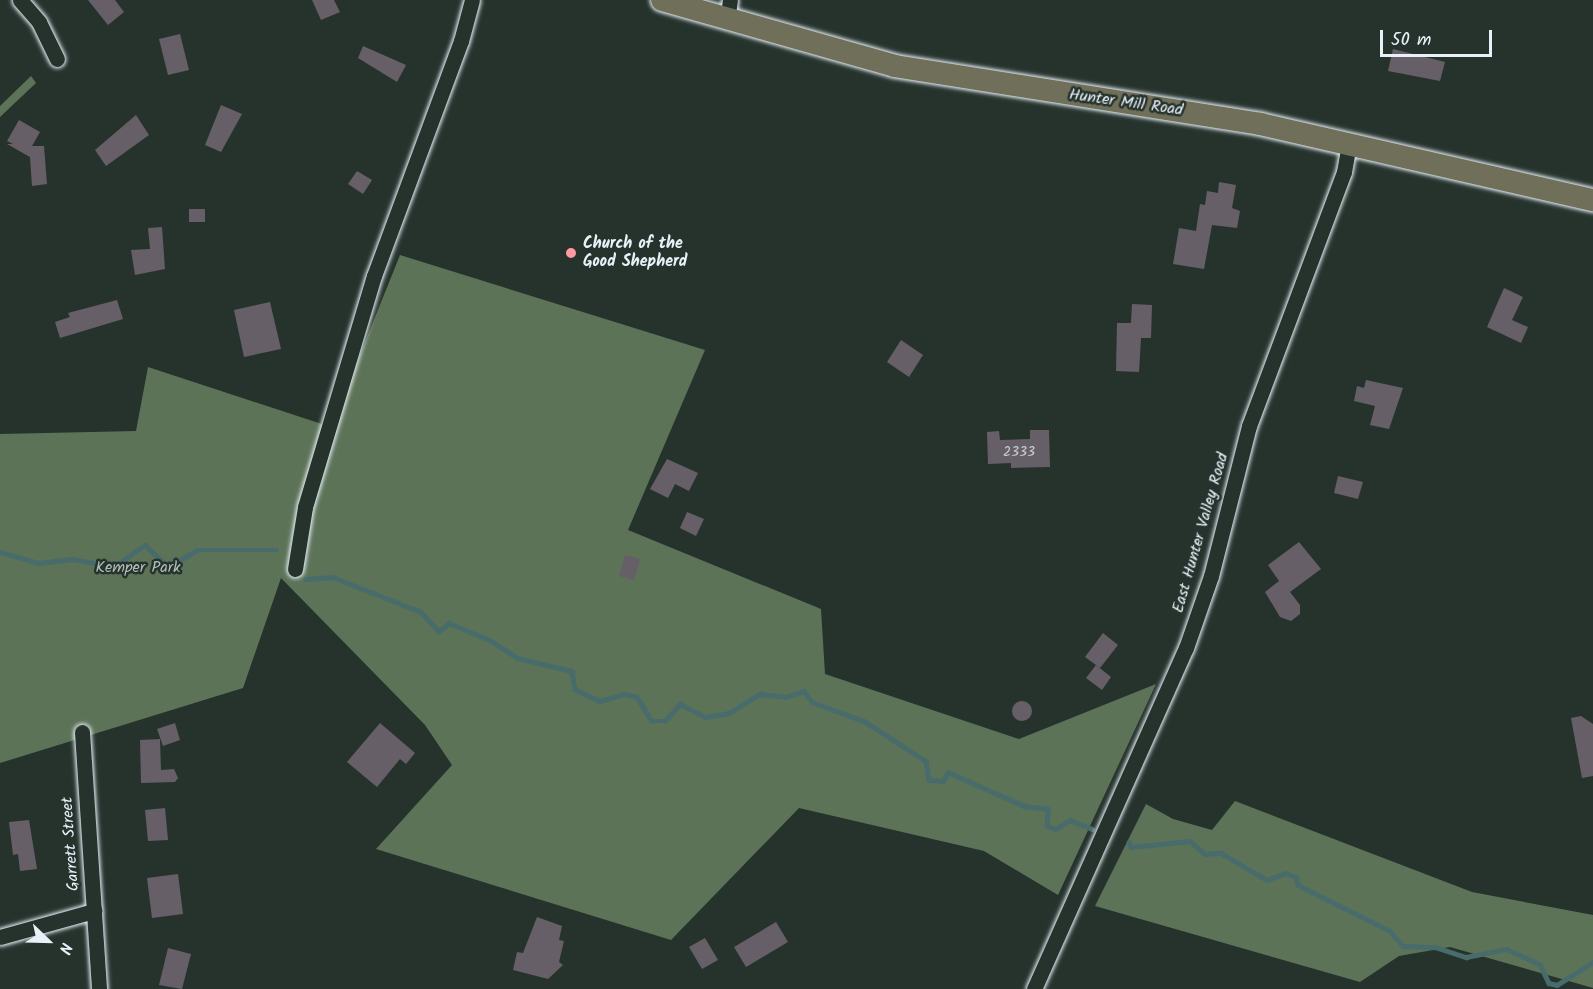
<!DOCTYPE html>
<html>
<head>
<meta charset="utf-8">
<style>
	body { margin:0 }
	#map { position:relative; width:1593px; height:989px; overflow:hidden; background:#26332d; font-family:Kalam,sans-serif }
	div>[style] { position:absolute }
	.green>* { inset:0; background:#5c7358 }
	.stream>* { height:4.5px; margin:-2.25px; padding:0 2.25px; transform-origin:2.25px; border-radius:2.25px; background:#486c6b }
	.building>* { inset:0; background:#675f67 }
	.round { border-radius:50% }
	.roads { filter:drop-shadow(0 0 2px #e8f1f8) drop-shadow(0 0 2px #e8f1f8) }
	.minor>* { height:15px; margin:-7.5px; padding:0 7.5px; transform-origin:7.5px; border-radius:7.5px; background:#26332d }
	.primary>* { height:22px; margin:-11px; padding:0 11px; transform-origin:11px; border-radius:11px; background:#706f59 }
	.dots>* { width:16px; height:16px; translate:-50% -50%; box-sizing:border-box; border:3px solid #26332d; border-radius:50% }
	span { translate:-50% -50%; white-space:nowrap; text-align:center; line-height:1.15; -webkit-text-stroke:5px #26332d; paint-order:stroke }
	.number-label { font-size:14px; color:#c8ccd4 }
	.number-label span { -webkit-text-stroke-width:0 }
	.street-label { font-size:16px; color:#e8f1f8 }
	.poi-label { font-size:16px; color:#e8f1f8; font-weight:700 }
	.left { translate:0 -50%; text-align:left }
	.park-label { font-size:16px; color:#b0bfb8 }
	.north { position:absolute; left:18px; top:911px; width:60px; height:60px; -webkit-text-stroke:4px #26332d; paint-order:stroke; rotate:113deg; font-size:16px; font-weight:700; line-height:24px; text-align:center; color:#e8f1f8 }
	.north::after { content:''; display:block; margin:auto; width:21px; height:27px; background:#e8f1f8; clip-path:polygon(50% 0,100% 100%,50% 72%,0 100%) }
	.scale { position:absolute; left:1380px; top:30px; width:112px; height:27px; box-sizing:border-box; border:3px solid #e8f1f8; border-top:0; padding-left:8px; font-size:18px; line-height:21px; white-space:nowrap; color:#e8f1f8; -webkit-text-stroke:4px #26332d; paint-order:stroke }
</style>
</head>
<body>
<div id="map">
	<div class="green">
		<i style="clip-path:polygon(31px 76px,36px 83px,0 117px,0 106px)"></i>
		<i style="clip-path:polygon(400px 255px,705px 350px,628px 530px,821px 609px,825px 674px,1019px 739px,1156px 684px,1058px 895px,984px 851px,799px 808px,671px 940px,376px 849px,452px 765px,425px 725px,281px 578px,243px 688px,0 763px,0 434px,136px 431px,148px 367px,331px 427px)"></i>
		<i style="clip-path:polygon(1235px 801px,1472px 892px,1593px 915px,1593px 988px,1450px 947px,1399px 956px,1360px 982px,1095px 906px,1146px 804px,1173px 819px,1212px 830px)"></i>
	</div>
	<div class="stream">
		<i style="left:0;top:552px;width:41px;rotate:15.8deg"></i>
		<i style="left:39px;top:563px;width:33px;rotate:-7deg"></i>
		<i style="left:72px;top:559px;width:29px;rotate:10deg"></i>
		<i style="left:101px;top:564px;width:18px;rotate:-3deg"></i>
		<i style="left:119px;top:563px;width:32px;rotate:-35deg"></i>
		<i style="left:145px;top:545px;width:33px;rotate:43deg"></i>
		<i style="left:169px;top:567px;width:33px;rotate:-31deg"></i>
		<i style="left:197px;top:550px;width:80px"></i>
		<i style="left:305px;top:579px;width:28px;rotate:-4deg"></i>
		<i style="left:333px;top:577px;width:95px;rotate:21.7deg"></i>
		<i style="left:421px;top:612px;width:26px;rotate:47deg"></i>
		<i style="left:439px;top:631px;width:13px;rotate:-39deg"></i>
		<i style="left:449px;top:623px;width:47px;rotate:22.7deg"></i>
		<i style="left:492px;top:641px;width:30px;rotate:34deg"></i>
		<i style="left:517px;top:658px;width:57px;rotate:13.3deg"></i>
		<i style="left:572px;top:671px;width:18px;rotate:81deg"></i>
		<i style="left:575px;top:689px;width:28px;rotate:26deg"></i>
		<i style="left:600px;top:701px;width:25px;rotate:-16deg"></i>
		<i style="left:624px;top:694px;width:13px;rotate:13deg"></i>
		<i style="left:637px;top:697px;width:28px;rotate:58deg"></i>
		<i style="left:652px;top:721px;width:13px"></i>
		<i style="left:665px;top:721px;width:23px;rotate:-49deg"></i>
		<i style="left:680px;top:704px;width:29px;rotate:27deg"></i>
		<i style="left:706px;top:717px;width:23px;rotate:-10deg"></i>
		<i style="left:729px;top:713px;width:36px;rotate:-32deg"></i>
		<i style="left:759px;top:694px;width:27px;rotate:6deg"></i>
		<i style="left:786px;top:697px;width:19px;rotate:-18deg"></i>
		<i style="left:804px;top:691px;width:14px;rotate:54deg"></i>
		<i style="left:812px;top:702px;width:55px;rotate:20.1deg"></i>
		<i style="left:864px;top:721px;width:74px;rotate:32.8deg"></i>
		<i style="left:926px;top:761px;width:19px;rotate:81deg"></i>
		<i style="left:929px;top:780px;width:14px;rotate:4deg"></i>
		<i style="left:943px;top:781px;width:10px;rotate:-61deg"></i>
		<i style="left:948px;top:772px;width:83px;rotate:24.1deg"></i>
		<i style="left:1024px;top:806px;width:24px;rotate:7deg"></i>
		<i style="left:1048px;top:809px;width:17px;rotate:93deg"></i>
		<i style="left:1047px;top:826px;width:9px;rotate:18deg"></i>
		<i style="left:1056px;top:829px;width:17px;rotate:-33deg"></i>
		<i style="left:1070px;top:820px;width:24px;rotate:22deg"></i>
		<i style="left:1129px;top:842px;width:5px;rotate:68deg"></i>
		<i style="left:1131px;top:847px;width:59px;rotate:-5.8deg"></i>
		<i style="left:1190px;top:841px;width:20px;rotate:41deg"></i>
		<i style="left:1205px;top:854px;width:16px;rotate:-4deg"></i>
		<i style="left:1221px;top:853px;width:53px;rotate:30.4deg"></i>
		<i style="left:1267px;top:880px;width:19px;rotate:-21deg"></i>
		<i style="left:1285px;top:873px;width:12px;rotate:20deg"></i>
		<i style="left:1296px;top:877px;width:8px;rotate:76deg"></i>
		<i style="left:1298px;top:885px;width:103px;rotate:26.6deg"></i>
		<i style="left:1390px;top:931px;width:20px;rotate:49deg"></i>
		<i style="left:1403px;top:946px;width:32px;rotate:2deg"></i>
		<i style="left:1435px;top:947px;width:33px;rotate:18deg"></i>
		<i style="left:1466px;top:957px;width:41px;rotate:-11.3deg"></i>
		<i style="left:1506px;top:949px;width:37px;rotate:24deg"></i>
		<i style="left:1540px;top:964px;width:21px;rotate:65deg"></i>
		<i style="left:1549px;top:983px;width:8px;rotate:14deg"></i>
		<i style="left:1557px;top:985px;width:43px;rotate:-32.6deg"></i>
	</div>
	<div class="building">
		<i style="clip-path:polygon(88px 0,115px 0,124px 12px,108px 25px)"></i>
		<i style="clip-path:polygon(312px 0,334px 0,340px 12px,321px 20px)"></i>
		<i style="clip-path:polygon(180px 34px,189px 70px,168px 75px,159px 39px)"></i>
		<i style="clip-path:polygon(363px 46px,406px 65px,397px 82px,358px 58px)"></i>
		<i style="clip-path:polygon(1393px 49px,1445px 62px,1440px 81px,1388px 71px)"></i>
		<i style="clip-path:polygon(221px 105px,242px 114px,221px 152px,205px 145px)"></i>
		<i style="clip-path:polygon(136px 115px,149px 135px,106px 166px,95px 150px)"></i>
		<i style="clip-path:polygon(19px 120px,40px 132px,32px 146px,44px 146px,47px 184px,32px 186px,30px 157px,7px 144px,13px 144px,7px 141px)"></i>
		<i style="clip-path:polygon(357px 171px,372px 180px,363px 194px,348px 184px)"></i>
		<i style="clip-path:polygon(1219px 182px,1236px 185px,1232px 208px,1240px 211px,1237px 228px,1212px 225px,1204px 269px,1173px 264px,1179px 228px,1196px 231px,1200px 204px,1205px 205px,1207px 191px,1218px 193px)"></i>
		<i style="clip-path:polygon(189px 209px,205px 209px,205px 222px,189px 222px)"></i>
		<i style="clip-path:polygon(162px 227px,165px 269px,135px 275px,131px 250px,150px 249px,148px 228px)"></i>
		<i style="clip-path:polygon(1504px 288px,1523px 297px,1512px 320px,1528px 327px,1521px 343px,1487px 327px)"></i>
		<i style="clip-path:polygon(117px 300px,123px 319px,60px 338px,55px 322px,70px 317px,68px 313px)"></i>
		<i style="clip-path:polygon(270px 302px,281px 349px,244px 357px,234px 310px)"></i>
		<i style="clip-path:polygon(1132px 304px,1152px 305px,1151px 338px,1141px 338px,1139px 372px,1116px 371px,1117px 323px,1131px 323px)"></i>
		<i style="clip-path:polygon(901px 340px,923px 355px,909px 377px,887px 362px)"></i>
		<i style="clip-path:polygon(1366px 380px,1403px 388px,1389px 429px,1370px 425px,1375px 406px,1354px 401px,1357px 386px,1364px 388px)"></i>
		<i style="clip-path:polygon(1030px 430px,1049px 430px,1050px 467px,1011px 468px,1011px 463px,988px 464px,987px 432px,999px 431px,1000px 440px,1030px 439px)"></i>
		<i style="clip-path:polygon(667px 459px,698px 473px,689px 491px,675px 484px,668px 498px,650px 489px)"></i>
		<i style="clip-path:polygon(1338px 476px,1363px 482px,1358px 499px,1334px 493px)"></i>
		<i style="clip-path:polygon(687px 512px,704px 519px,696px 536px,680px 528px)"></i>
		<i style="clip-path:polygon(1299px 542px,1321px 569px,1290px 592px,1300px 605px,1300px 614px,1291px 621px,1280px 617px,1265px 592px,1279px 581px,1268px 565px)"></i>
		<i style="clip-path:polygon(625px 555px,640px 559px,634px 580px,619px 576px)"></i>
		<i style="clip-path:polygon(1103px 633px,1118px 645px,1100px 668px,1085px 657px)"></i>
		<i style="clip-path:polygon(1096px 665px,1111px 677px,1102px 690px,1086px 678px)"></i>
		<i class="round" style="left:1012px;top:701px;width:20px;height:20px"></i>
		<i style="clip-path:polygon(1581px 716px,1593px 724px,1593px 776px,1582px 778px,1571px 718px)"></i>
		<i style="clip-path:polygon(175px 723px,180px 740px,163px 746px,157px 729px)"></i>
		<i style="clip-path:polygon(380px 723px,415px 753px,406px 764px,400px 759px,377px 787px,347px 762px)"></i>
		<i style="clip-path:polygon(160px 739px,161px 770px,174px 769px,178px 778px,175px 782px,141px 783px,140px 740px)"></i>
		<i style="clip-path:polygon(165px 808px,168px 840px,148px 841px,145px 810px)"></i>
		<i style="clip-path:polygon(29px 820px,37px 869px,20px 871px,18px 854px,13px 855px,9px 822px)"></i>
		<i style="clip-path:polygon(178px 874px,183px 914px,152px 918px,147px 878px)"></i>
		<i style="clip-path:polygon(537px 917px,562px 926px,559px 940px,564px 941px,559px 962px,563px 965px,548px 979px,513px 970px,517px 952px,523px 953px)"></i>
		<i style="clip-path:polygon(776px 922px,788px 942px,746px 967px,734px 947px)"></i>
		<i style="clip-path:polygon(705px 938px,718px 960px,702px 969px,689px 947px)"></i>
		<i style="clip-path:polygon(168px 948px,191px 954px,182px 989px,159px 985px)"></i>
	</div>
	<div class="roads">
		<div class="minor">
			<i style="left:20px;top:0;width:29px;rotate:49deg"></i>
			<i style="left:39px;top:22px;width:41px;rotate:64.1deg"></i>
			<i style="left:727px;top:21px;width:21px;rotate:-82deg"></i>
			<i style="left:295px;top:569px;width:63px;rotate:-80.8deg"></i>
			<i style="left:305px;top:507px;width:241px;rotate:-73.4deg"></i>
			<i style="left:374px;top:276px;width:251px;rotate:-69.7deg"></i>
			<i style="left:461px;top:41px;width:42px;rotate:-75deg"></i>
			<i style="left:82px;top:732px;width:258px;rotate:86.2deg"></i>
			<i style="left:0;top:937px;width:98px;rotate:-15.5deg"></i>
			<i style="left:1034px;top:989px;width:373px;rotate:-66deg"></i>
			<i style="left:1186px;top:648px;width:76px;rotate:-70.9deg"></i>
			<i style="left:1211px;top:576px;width:155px;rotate:-75.8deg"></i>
			<i style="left:1249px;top:426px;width:271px;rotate:-69.5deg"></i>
			<i style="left:1344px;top:172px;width:29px;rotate:-80deg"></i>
		</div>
		<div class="primary">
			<i style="left:662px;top:0;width:242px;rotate:15.8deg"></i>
			<i style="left:895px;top:66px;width:370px;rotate:9deg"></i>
			<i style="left:1260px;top:124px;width:342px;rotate:12.9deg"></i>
		</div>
	</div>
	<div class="dots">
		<i style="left:571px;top:253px;background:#ff9aa2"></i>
	</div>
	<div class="number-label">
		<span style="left:1019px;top:452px">2333</span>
	</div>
	<div class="street-label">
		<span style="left:1126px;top:103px;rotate:8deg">Hunter Mill Road</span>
		<span style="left:1201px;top:533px;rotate:-74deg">East Hunter Valley Road</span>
		<span style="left:71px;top:844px;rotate:-94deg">Garrett Street</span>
	</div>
	<div class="poi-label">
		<span class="left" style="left:583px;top:253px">Church of the<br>Good Shepherd</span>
	</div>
	<div class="park-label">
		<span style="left:138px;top:568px">Kemper Park</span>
	</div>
	<div class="north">N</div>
	<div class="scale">50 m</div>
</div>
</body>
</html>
